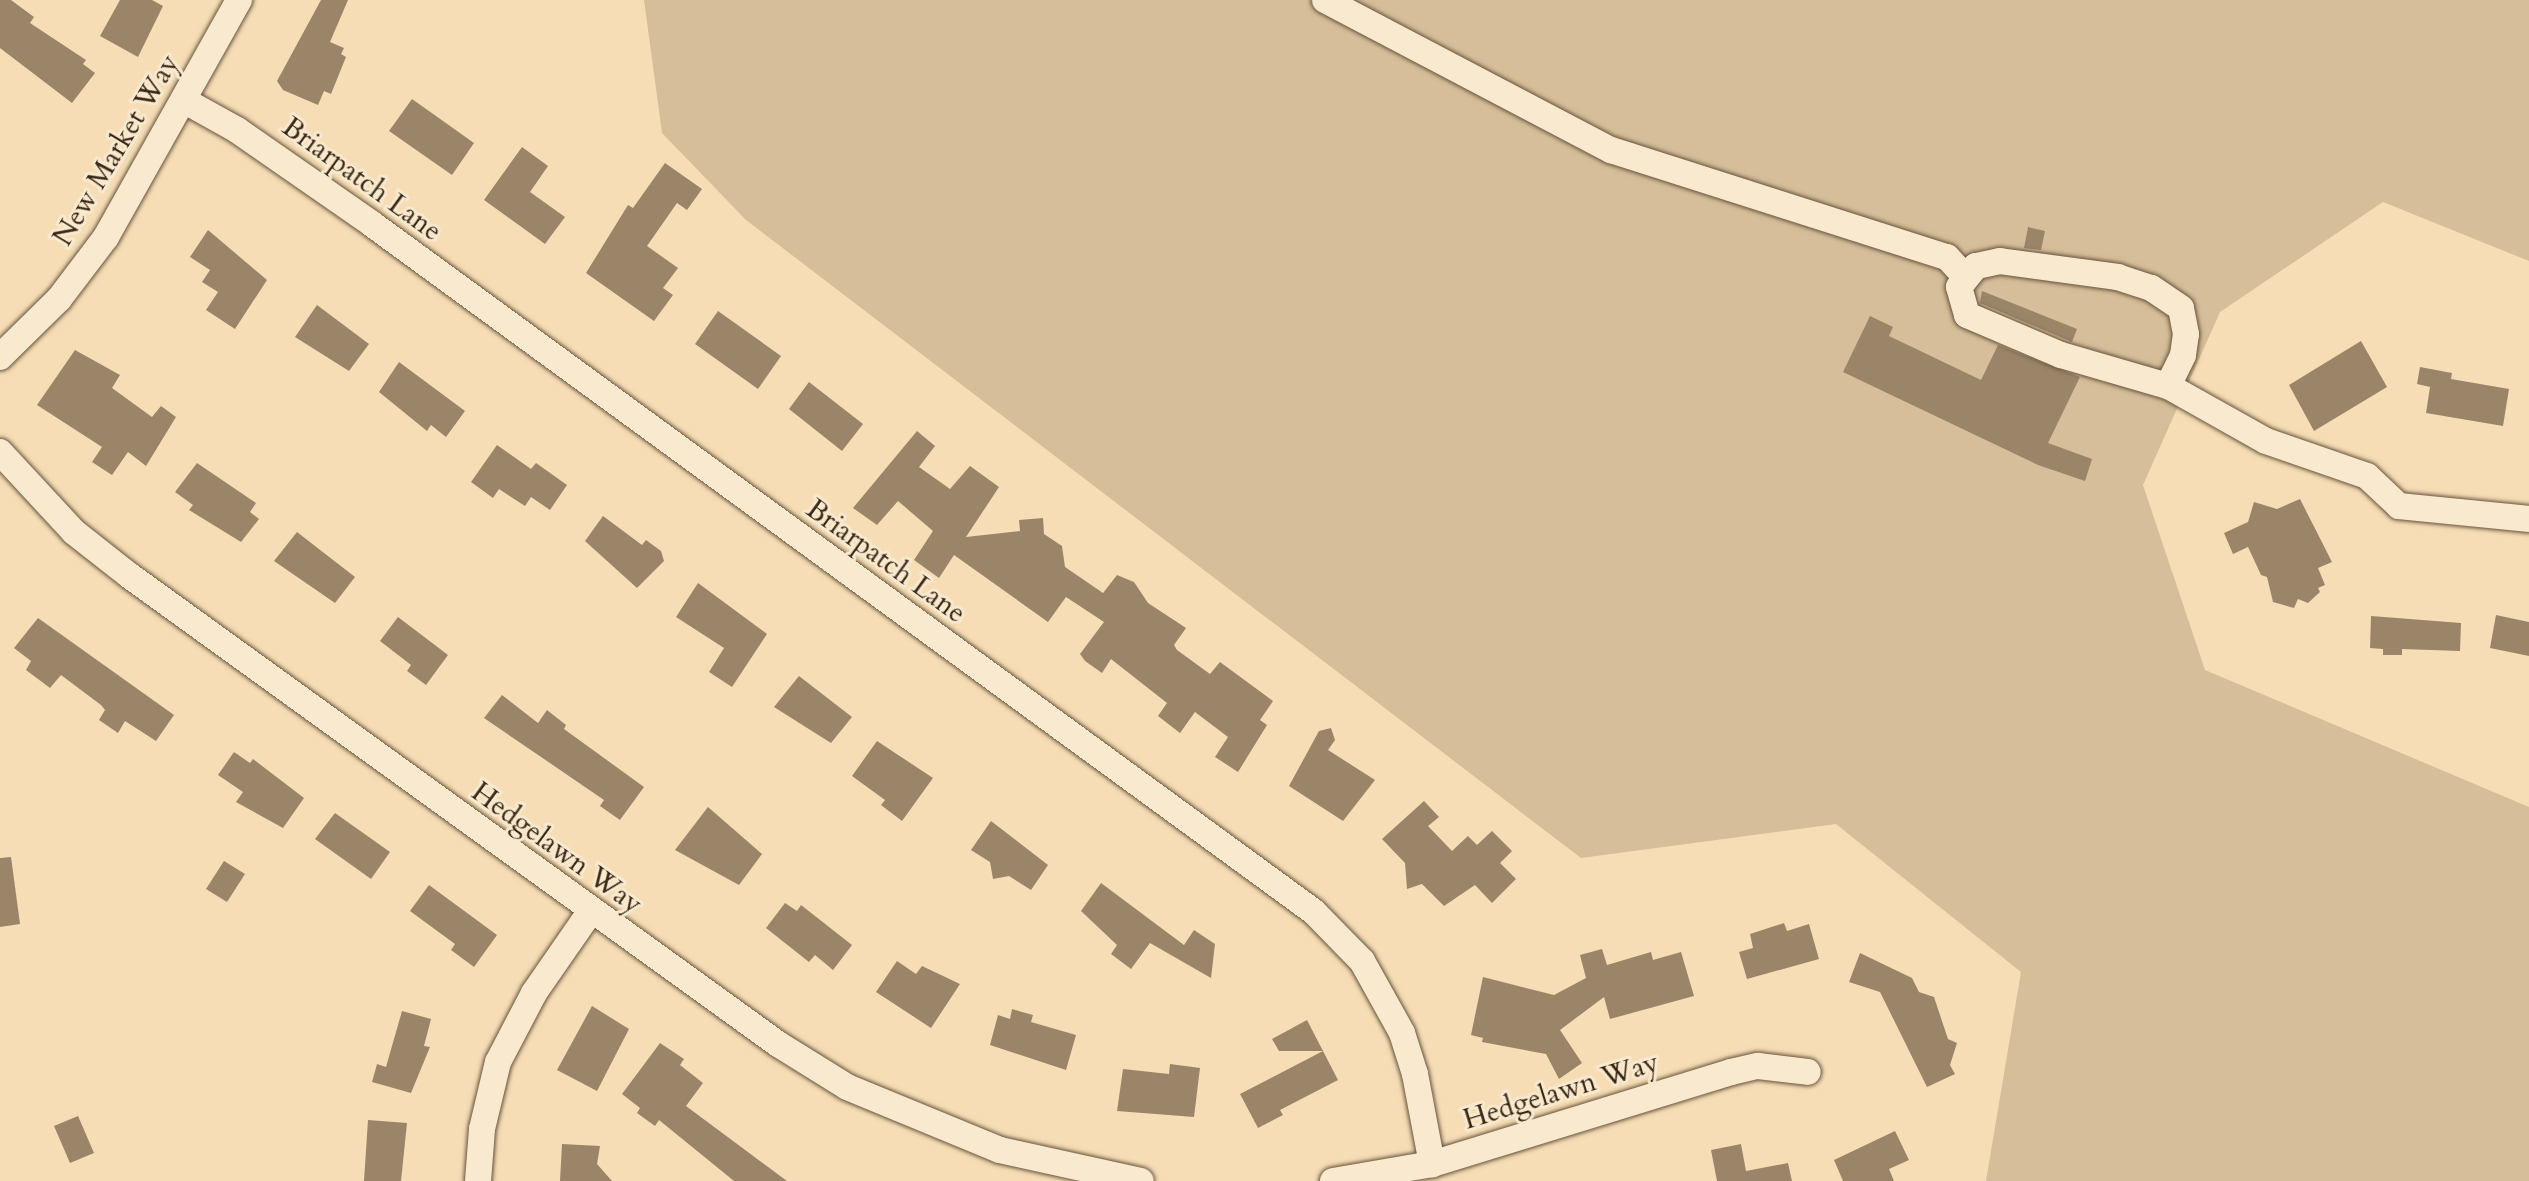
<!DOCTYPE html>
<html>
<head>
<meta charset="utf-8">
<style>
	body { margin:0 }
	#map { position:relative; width:2529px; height:1181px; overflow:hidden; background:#f6ddb5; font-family:Cardo,serif }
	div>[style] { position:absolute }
	.green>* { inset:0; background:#d6be9a }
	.building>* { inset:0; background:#9b8568 }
	.roads { filter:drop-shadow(0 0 2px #68543c) drop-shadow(0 0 2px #68543c) }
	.minor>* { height:26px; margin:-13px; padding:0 13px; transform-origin:13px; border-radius:13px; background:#f9e9cf }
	span { translate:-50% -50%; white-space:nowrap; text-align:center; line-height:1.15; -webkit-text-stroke:6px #f9e9cf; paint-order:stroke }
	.street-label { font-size:28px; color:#382614 }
</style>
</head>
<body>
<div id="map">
	<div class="green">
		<i style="clip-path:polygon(644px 0,2529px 0,2529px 261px,2383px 202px,2220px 312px,2143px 485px,2205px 670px,2529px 807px,2529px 1181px,1986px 1181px,2021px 972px,1836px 824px,1581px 858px,746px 220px,662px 133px)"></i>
	</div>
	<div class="building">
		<i style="clip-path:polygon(0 0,11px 0,34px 17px,30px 23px,86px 60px,83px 64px,95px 73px,72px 103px,0 48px)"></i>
		<i style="clip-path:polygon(120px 0,152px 0,163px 6px,138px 57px,100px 36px)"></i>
		<i style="clip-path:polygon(321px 0,348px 0,330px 42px,344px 48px,341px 54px,346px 57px,331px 94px,324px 91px,318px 105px,283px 90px,277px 81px)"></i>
		<i style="clip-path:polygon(412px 99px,474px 143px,452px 175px,389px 131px)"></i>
		<i style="clip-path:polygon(522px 147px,548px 166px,530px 192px,565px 217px,545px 244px,484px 200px)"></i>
		<i style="clip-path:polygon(665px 163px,702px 189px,687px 210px,677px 203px,647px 246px,678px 268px,663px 288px,673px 295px,654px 321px,586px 273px,628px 205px,633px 208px)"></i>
		<i style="clip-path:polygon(2028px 227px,2045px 231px,2041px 250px,2024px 248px)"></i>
		<i style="clip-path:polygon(208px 230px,267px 280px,235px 329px,206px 310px,218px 292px,202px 282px,210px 270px,190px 257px)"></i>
		<i style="clip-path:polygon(1982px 291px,2077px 329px,2072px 342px,1980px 303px)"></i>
		<i style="clip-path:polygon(317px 305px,369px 344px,349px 371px,295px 337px)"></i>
		<i style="clip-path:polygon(718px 311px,781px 356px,758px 389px,695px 344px)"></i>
		<i style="clip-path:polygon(1870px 316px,1893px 327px,1889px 336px,1981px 380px,1998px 345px,2080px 377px,2048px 443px,2092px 459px,2085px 481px,2038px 465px,1843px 372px)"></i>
		<i style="clip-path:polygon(2361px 341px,2387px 387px,2314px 431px,2289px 385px)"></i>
		<i style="clip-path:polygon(75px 350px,120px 375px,112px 388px,152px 417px,161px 406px,176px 417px,146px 466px,128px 452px,112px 475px,92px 462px,102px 447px,37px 405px)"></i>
		<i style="clip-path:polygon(399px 362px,465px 411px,446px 437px,431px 425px,427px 431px,379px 392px)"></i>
		<i style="clip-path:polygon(2420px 367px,2452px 373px,2451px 379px,2509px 389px,2503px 426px,2426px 413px,2430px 387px,2417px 384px)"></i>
		<i style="clip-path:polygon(809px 382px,863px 424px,842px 451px,789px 409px)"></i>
		<i style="clip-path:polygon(917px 431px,935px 446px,919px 467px,950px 489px,970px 466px,999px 487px,966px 537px,1020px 531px,1019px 520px,1043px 518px,1044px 534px,1062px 546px,1065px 567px,1103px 593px,1117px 575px,1134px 582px,1148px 603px,1186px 628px,1174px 645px,1177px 650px,1210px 674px,1220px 662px,1273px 701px,1260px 720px,1267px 725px,1238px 772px,1215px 757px,1228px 737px,1195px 712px,1180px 733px,1158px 716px,1167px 703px,1111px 659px,1102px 673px,1085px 661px,1080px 654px,1104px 622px,1066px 597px,1048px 622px,954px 555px,939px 578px,914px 560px,933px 531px,898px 501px,877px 525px,853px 508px)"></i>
		<i style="clip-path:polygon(497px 445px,531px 469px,536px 463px,567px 485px,550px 510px,531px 497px,525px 506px,499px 489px,493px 498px,471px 482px)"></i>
		<i style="clip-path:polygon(197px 463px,256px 503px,250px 512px,259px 519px,241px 542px,189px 510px,193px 505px,175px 492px)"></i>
		<i style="clip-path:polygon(2300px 499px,2332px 562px,2318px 568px,2325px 585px,2318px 588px,2320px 592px,2308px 603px,2298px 599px,2294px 608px,2273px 602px,2267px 577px,2261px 575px,2248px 547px,2233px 554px,2224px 533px,2248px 522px,2254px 502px,2277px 509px)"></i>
		<i style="clip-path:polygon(603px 516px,642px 545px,646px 540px,661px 551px,664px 561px,637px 588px,585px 541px)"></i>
		<i style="clip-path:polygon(297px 532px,355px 577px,335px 603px,274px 561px)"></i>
		<i style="clip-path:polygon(698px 583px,767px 634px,732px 687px,709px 672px,724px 648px,676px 617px)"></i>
		<i style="clip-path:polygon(2496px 615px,2529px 622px,2529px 656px,2490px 648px)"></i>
		<i style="clip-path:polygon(2371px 616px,2461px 623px,2460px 651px,2402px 649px,2402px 655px,2383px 655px,2383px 649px,2370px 648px)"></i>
		<i style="clip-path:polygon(398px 617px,448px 655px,426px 685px,407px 671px,411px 665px,380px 641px)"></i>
		<i style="clip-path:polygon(38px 618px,174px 715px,156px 741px,125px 721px,118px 733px,99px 720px,105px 710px,101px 705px,61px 675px,50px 688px,26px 670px,31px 661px,14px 648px)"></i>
		<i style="clip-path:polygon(799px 676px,852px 717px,831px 743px,774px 707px)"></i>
		<i style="clip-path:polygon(502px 695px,538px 723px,547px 710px,566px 725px,564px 729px,644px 787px,620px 820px,600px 806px,604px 800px,484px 718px)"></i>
		<i style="clip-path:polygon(1331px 728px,1335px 740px,1328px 750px,1375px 780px,1343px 821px,1289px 786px,1319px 731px)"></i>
		<i style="clip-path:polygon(877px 741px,933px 778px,902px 821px,881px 805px,885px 800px,852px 776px)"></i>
		<i style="clip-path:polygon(234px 752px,250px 763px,253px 759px,304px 798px,283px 828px,236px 802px,243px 792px,218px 775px)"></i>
		<i style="clip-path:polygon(1424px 801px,1439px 817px,1428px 826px,1452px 851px,1468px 836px,1477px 845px,1492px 831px,1512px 851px,1500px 863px,1516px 879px,1492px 903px,1475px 885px,1444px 906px,1422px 884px,1407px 889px,1405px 863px,1382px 839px)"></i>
		<i style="clip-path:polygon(708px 807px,762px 854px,739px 885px,675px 850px)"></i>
		<i style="clip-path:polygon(335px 813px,390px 852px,371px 879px,315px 839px)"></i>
		<i style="clip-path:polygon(991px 821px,1048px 865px,1031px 890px,1009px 876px,993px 879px,990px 862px,971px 850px)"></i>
		<i style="clip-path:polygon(11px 857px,20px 924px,0 927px,0 858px)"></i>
		<i style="clip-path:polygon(224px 861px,245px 874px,227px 902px,206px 889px)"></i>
		<i style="clip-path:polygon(1101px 883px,1184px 945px,1194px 930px,1215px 944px,1211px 978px,1150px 943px,1131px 969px,1111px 954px,1117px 945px,1081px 911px)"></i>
		<i style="clip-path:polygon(429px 885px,497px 935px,474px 967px,451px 950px,455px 944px,410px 911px)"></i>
		<i style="clip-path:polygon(785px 903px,797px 911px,801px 905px,852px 945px,833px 970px,815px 955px,809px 962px,766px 928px)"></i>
		<i style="clip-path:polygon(1784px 923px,1787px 931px,1809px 924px,1819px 959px,1747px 979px,1739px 952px,1753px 948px,1750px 934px)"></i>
		<i style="clip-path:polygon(1602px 949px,1607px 965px,1651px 952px,1653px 960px,1681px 952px,1694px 996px,1610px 1019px,1604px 997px,1560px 1030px,1582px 1063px,1559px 1079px,1546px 1054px,1482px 1042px,1483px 1038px,1471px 1035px,1483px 977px,1554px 995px,1586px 978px,1580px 955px)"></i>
		<i style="clip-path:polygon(1860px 953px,1912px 978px,1919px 992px,1934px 997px,1948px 1039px,1957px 1043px,1950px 1065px,1955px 1074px,1927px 1087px,1880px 992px,1849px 982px)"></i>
		<i style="clip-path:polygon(897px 961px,916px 974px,922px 966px,960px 984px,931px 1028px,876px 992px)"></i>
		<i style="clip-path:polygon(592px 1006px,629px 1029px,597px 1091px,557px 1070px)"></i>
		<i style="clip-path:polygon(1012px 1009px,1033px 1015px,1031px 1022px,1076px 1035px,1066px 1070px,990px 1045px,998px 1015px,1010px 1019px)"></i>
		<i style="clip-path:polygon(402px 1011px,431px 1019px,424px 1046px,430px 1047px,411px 1093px,372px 1082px,377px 1064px,386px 1067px)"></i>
		<i style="clip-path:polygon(1307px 1020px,1323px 1051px,1279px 1051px,1272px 1039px)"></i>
		<i style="clip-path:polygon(660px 1043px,684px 1059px,680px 1065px,703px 1083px,686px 1106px,787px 1181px,734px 1181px,659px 1120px,655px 1126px,637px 1113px,640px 1108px,622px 1094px)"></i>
		<i style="clip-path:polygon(1323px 1051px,1338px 1080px,1280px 1110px,1283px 1115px,1258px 1128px,1240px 1094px)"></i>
		<i style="clip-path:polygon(1170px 1064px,1200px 1068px,1194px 1117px,1117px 1111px,1123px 1069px,1169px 1074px)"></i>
		<i style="clip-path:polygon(78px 1116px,94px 1153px,70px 1163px,54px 1126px)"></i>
		<i style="clip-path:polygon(368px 1120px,407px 1123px,401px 1181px,364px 1181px)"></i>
		<i style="clip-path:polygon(1895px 1131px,1909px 1160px,1889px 1169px,1894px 1181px,1843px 1181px,1834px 1160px)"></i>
		<i style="clip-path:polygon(562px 1144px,600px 1146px,597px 1164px,612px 1181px,560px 1181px)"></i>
		<i style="clip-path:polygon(1741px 1144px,1746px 1171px,1788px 1163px,1792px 1181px,1717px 1181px,1711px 1150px)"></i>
	</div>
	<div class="roads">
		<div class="minor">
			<i style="left:1325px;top:0;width:323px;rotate:27.7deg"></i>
			<i style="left:1611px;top:150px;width:353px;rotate:17.7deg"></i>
			<i style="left:1947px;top:257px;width:26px;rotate:47deg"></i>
			<i style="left:185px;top:101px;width:60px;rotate:29.1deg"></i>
			<i style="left:237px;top:130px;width:165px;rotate:34.8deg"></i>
			<i style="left:372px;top:224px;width:1166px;rotate:36.14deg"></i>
			<i style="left:1314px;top:912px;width:69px;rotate:45.6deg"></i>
			<i style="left:1362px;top:961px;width:82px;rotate:60.9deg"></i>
			<i style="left:1402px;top:1033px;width:43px;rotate:72.4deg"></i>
			<i style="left:1415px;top:1074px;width:92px;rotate:79.3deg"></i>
			<i style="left:0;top:357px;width:83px;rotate:-44.5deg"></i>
			<i style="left:59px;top:299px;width:78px;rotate:-52.8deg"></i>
			<i style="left:106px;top:237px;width:272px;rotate:-60.7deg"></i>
			<i style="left:2168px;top:386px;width:34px;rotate:-64deg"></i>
			<i style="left:2183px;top:355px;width:21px;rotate:-82deg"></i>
			<i style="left:2186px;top:334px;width:26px;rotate:-101deg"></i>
			<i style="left:2181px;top:308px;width:36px;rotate:-146deg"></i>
			<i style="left:2151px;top:288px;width:35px;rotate:-162deg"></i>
			<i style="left:2118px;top:277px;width:119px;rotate:-172.3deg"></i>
			<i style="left:2000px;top:261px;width:25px;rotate:168deg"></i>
			<i style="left:1976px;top:266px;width:27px;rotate:129deg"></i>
			<i style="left:1959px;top:287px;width:29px;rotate:74deg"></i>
			<i style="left:1967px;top:315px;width:102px;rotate:23.1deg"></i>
			<i style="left:2061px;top:355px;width:111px;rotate:16.2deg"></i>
			<i style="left:2168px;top:386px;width:112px;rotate:29.3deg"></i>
			<i style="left:2266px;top:441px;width:107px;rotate:19.1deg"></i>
			<i style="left:2367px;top:476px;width:44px;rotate:43.2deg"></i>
			<i style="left:2399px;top:506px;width:131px;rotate:5.7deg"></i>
			<i style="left:0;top:452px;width:109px;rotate:47.2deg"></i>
			<i style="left:74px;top:532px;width:71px;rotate:38.2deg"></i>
			<i style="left:130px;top:576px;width:799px;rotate:35.84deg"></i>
			<i style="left:778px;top:1044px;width:81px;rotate:31.9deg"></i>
			<i style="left:847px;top:1087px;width:165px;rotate:22.4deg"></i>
			<i style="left:1000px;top:1150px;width:144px;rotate:12.4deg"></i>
			<i style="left:478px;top:1181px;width:52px;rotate:-85.6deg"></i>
			<i style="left:482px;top:1129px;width:69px;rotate:-76.6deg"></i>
			<i style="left:498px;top:1062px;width:78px;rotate:-62.4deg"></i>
			<i style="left:534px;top:993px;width:98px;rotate:-55.3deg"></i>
			<i style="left:1333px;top:1181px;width:100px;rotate:-9.7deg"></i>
			<i style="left:1432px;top:1164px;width:313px;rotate:-17.1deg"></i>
			<i style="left:1731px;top:1072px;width:28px;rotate:-13deg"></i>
			<i style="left:1758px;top:1066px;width:50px;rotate:6.8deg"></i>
		</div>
	</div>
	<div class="street-label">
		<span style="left:116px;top:150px;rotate:-59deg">New Market Way</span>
		<span style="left:362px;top:179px;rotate:36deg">Briarpatch Lane</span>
		<span style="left:886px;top:561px;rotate:36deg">Briarpatch Lane</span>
		<span style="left:557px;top:848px;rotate:36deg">Hedgelawn Way</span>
		<span style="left:1561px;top:1091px;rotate:-17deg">Hedgelawn Way</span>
	</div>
</div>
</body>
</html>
